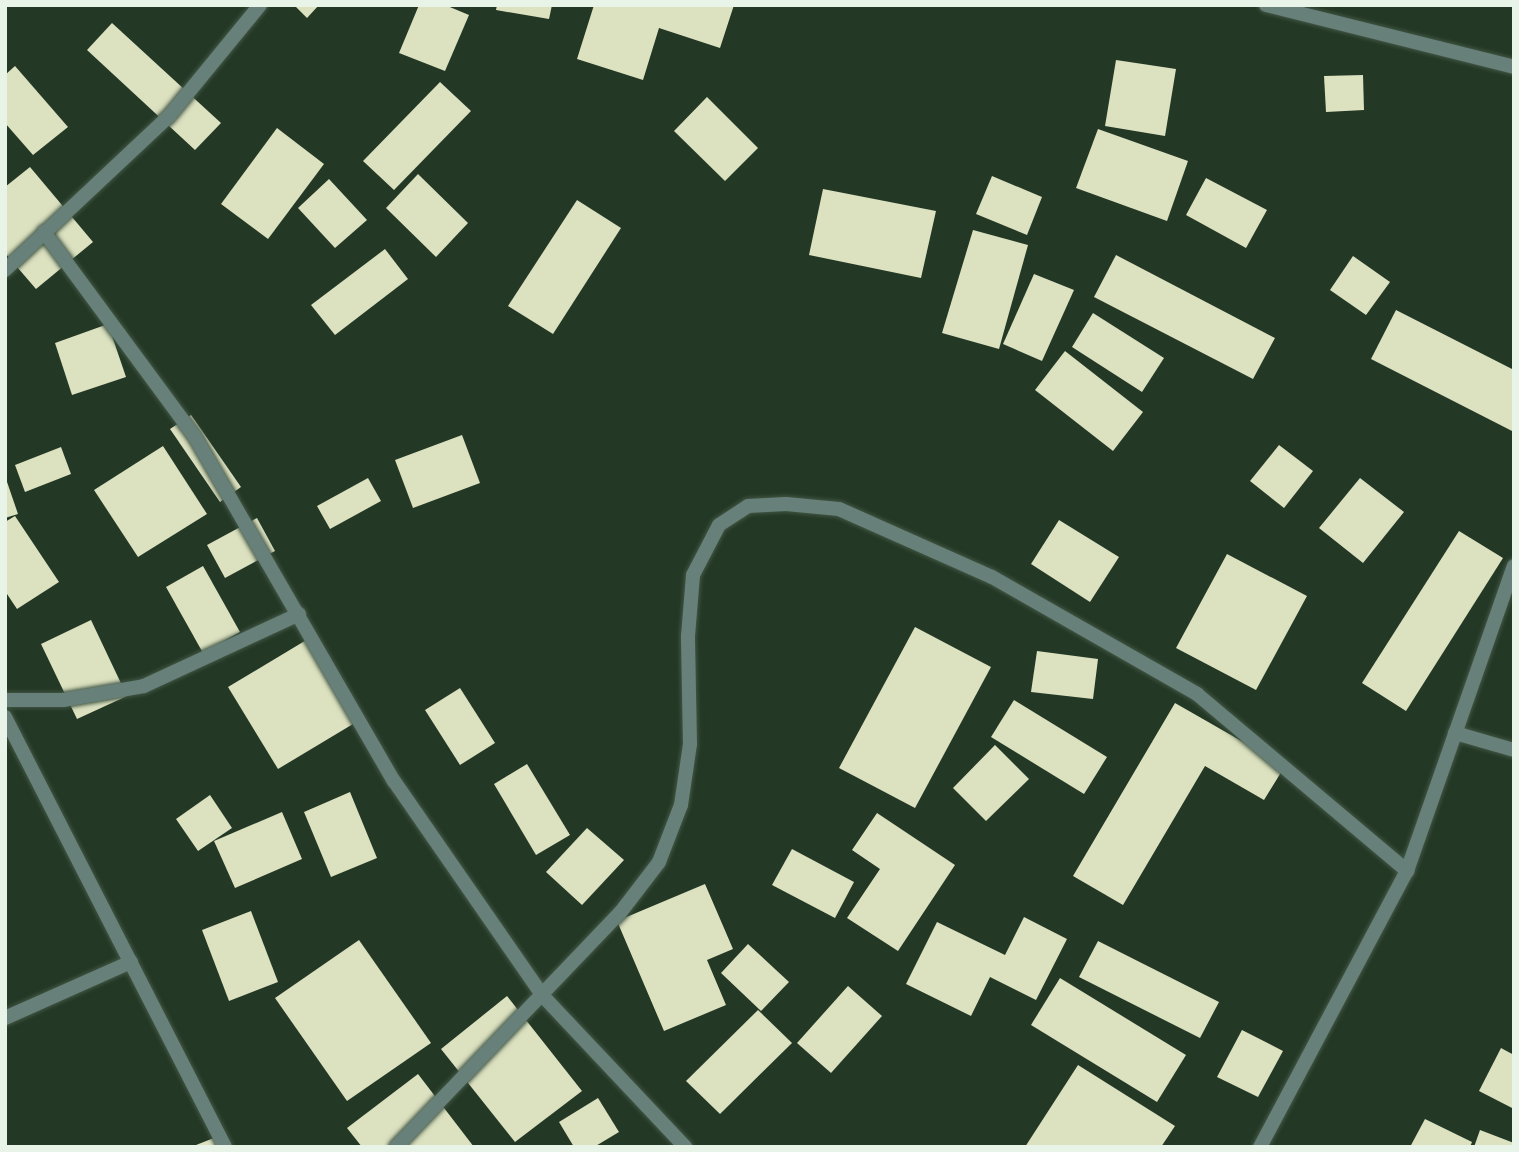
<!DOCTYPE html>
<html>
<head>
<meta charset="utf-8">
<style>
	body { margin:0 }
	#map { position:relative; width:1519px; height:1152px; overflow:hidden; background:#233825; font-family:"IBM Plex Sans",sans-serif }
	div>[style] { position:absolute }
	.building>* { inset:0; background:#dce1c0 }
	.roads { filter:drop-shadow(0 0 2px #425644) drop-shadow(0 0 2px #425644) }
	.street>* { height:14px; margin:-7px; padding:0 7px; transform-origin:7px; border-radius:7px; background:#68807a }
	span { translate:-50% -50%; white-space:nowrap; text-align:center; line-height:1.15; -webkit-text-stroke:7px #233825; paint-order:stroke }
	.frame { position:absolute; inset:0; border:7px solid #e7f4e7; pointer-events:none }
</style>
</head>
<body>
<div id="map">
	<div class="building">
		<i style="clip-path:polygon(294px 5px,319px 5px,307px 18px)"></i>
		<i style="clip-path:polygon(419px 5px,445px 5px,469px 15px,445px 71px,399px 53px)"></i>
		<i style="clip-path:polygon(497px 5px,552px 5px,549px 19px,496px 10px)"></i>
		<i style="clip-path:polygon(594px 5px,734px 5px,720px 48px,659px 28px,643px 80px,577px 59px)"></i>
		<i style="clip-path:polygon(112px 23px,221px 123px,195px 150px,87px 50px)"></i>
		<i style="clip-path:polygon(1116px 60px,1176px 69px,1165px 136px,1105px 126px)"></i>
		<i style="clip-path:polygon(15px 66px,68px 127px,33px 155px,5px 123px,5px 75px)"></i>
		<i style="clip-path:polygon(1363px 75px,1364px 110px,1326px 112px,1324px 76px)"></i>
		<i style="clip-path:polygon(440px 82px,471px 111px,394px 190px,363px 161px)"></i>
		<i style="clip-path:polygon(707px 97px,758px 148px,725px 181px,674px 131px)"></i>
		<i style="clip-path:polygon(277px 128px,324px 164px,268px 239px,221px 204px)"></i>
		<i style="clip-path:polygon(1098px 129px,1188px 161px,1167px 221px,1076px 188px)"></i>
		<i style="clip-path:polygon(30px 167px,93px 242px,36px 289px,5px 253px,5px 187px)"></i>
		<i style="clip-path:polygon(418px 174px,468px 223px,436px 257px,386px 208px)"></i>
		<i style="clip-path:polygon(992px 176px,1042px 197px,1027px 235px,976px 214px)"></i>
		<i style="clip-path:polygon(1206px 178px,1267px 210px,1246px 248px,1186px 215px)"></i>
		<i style="clip-path:polygon(329px 179px,367px 220px,335px 248px,298px 208px)"></i>
		<i style="clip-path:polygon(823px 189px,936px 211px,921px 278px,809px 255px)"></i>
		<i style="clip-path:polygon(577px 200px,621px 228px,553px 334px,508px 306px)"></i>
		<i style="clip-path:polygon(973px 230px,1028px 245px,999px 349px,942px 333px)"></i>
		<i style="clip-path:polygon(385px 249px,408px 279px,335px 335px,311px 305px)"></i>
		<i style="clip-path:polygon(1116px 255px,1275px 338px,1253px 379px,1094px 297px)"></i>
		<i style="clip-path:polygon(1353px 256px,1390px 282px,1366px 315px,1330px 290px)"></i>
		<i style="clip-path:polygon(1034px 274px,1074px 290px,1042px 361px,1003px 344px)"></i>
		<i style="clip-path:polygon(1396px 310px,1514px 370px,1514px 432px,1371px 359px)"></i>
		<i style="clip-path:polygon(1093px 313px,1164px 358px,1142px 392px,1072px 347px)"></i>
		<i style="clip-path:polygon(108px 324px,126px 377px,72px 395px,55px 343px)"></i>
		<i style="clip-path:polygon(1065px 351px,1143px 412px,1113px 451px,1035px 390px)"></i>
		<i style="clip-path:polygon(191px 415px,241px 487px,220px 502px,170px 429px)"></i>
		<i style="clip-path:polygon(462px 435px,480px 483px,413px 508px,395px 460px)"></i>
		<i style="clip-path:polygon(1279px 445px,1313px 471px,1284px 508px,1250px 481px)"></i>
		<i style="clip-path:polygon(163px 446px,207px 514px,138px 557px,94px 490px)"></i>
		<i style="clip-path:polygon(61px 447px,71px 474px,25px 492px,15px 465px)"></i>
		<i style="clip-path:polygon(5px 476px,18px 514px,5px 518px)"></i>
		<i style="clip-path:polygon(368px 478px,381px 501px,330px 529px,317px 506px)"></i>
		<i style="clip-path:polygon(1360px 478px,1404px 512px,1363px 563px,1319px 528px)"></i>
		<i style="clip-path:polygon(15px 516px,59px 582px,17px 609px,5px 591px,5px 522px)"></i>
		<i style="clip-path:polygon(257px 518px,275px 551px,225px 578px,207px 545px)"></i>
		<i style="clip-path:polygon(1059px 520px,1119px 557px,1090px 602px,1031px 564px)"></i>
		<i style="clip-path:polygon(1459px 531px,1503px 558px,1406px 711px,1362px 683px)"></i>
		<i style="clip-path:polygon(1227px 554px,1307px 596px,1256px 690px,1176px 648px)"></i>
		<i style="clip-path:polygon(203px 566px,240px 632px,203px 653px,166px 587px)"></i>
		<i style="clip-path:polygon(91px 620px,127px 696px,77px 719px,41px 644px)"></i>
		<i style="clip-path:polygon(915px 627px,991px 667px,915px 808px,839px 768px)"></i>
		<i style="clip-path:polygon(313px 636px,363px 718px,278px 769px,228px 687px)"></i>
		<i style="clip-path:polygon(1037px 651px,1098px 659px,1093px 699px,1031px 692px)"></i>
		<i style="clip-path:polygon(460px 688px,495px 743px,460px 765px,425px 710px)"></i>
		<i style="clip-path:polygon(1014px 700px,1107px 757px,1084px 794px,991px 737px)"></i>
		<i style="clip-path:polygon(1175px 703px,1285px 766px,1264px 800px,1205px 766px,1123px 905px,1073px 876px)"></i>
		<i style="clip-path:polygon(995px 745px,1029px 779px,986px 821px,953px 788px)"></i>
		<i style="clip-path:polygon(527px 764px,570px 835px,536px 855px,494px 784px)"></i>
		<i style="clip-path:polygon(350px 792px,377px 858px,331px 877px,304px 812px)"></i>
		<i style="clip-path:polygon(210px 795px,232px 828px,198px 851px,176px 819px)"></i>
		<i style="clip-path:polygon(282px 812px,302px 859px,235px 888px,214px 841px)"></i>
		<i style="clip-path:polygon(877px 813px,955px 865px,898px 951px,847px 918px,880px 869px,852px 850px)"></i>
		<i style="clip-path:polygon(587px 828px,624px 860px,582px 905px,546px 872px)"></i>
		<i style="clip-path:polygon(792px 849px,854px 882px,835px 918px,772px 885px)"></i>
		<i style="clip-path:polygon(705px 884px,733px 949px,707px 960px,726px 1005px,664px 1031px,617px 921px)"></i>
		<i style="clip-path:polygon(251px 911px,278px 982px,229px 1001px,202px 930px)"></i>
		<i style="clip-path:polygon(1024px 917px,1067px 939px,1036px 1000px,990px 977px,971px 1016px,906px 984px,937px 922px,1005px 955px)"></i>
		<i style="clip-path:polygon(359px 940px,431px 1043px,347px 1101px,275px 998px)"></i>
		<i style="clip-path:polygon(1098px 941px,1219px 1002px,1200px 1038px,1079px 977px)"></i>
		<i style="clip-path:polygon(748px 944px,789px 982px,761px 1011px,721px 973px)"></i>
		<i style="clip-path:polygon(1060px 978px,1186px 1055px,1157px 1102px,1031px 1025px)"></i>
		<i style="clip-path:polygon(848px 986px,882px 1016px,831px 1073px,797px 1043px)"></i>
		<i style="clip-path:polygon(507px 996px,582px 1091px,515px 1142px,441px 1049px)"></i>
		<i style="clip-path:polygon(758px 1010px,792px 1043px,720px 1114px,686px 1081px)"></i>
		<i style="clip-path:polygon(1242px 1030px,1283px 1051px,1258px 1097px,1217px 1077px)"></i>
		<i style="clip-path:polygon(1501px 1048px,1514px 1055px,1514px 1109px,1479px 1091px)"></i>
		<i style="clip-path:polygon(1078px 1065px,1175px 1126px,1161px 1147px,1025px 1147px)"></i>
		<i style="clip-path:polygon(418px 1074px,474px 1147px,362px 1147px,347px 1128px)"></i>
		<i style="clip-path:polygon(598px 1098px,619px 1132px,594px 1147px,574px 1147px,559px 1122px)"></i>
		<i style="clip-path:polygon(1425px 1119px,1472px 1142px,1470px 1147px,1410px 1147px)"></i>
		<i style="clip-path:polygon(1480px 1130px,1514px 1143px,1514px 1147px,1474px 1147px)"></i>
		<i style="clip-path:polygon(224px 1134px,229px 1147px,191px 1147px)"></i>
	</div>
	<div class="roads">
		<div class="street">
			<i style="left:1266px;top:5px;width:256px;rotate:14deg"></i>
			<i style="left:44px;top:232px;width:255px;rotate:53.6deg"></i>
			<i style="left:195px;top:437px;width:397px;rotate:60deg"></i>
			<i style="left:394px;top:781px;width:260px;rotate:55.3deg"></i>
			<i style="left:542px;top:995px;width:209px;rotate:46.7deg"></i>
			<i style="left:5px;top:270px;width:226px;rotate:-43.2deg"></i>
			<i style="left:170px;top:115px;width:142px;rotate:-50.7deg"></i>
			<i style="left:5px;top:700px;width:58px"></i>
			<i style="left:63px;top:700px;width:82px;rotate:-9.8deg"></i>
			<i style="left:144px;top:686px;width:171px;rotate:-24.9deg"></i>
			<i style="left:5px;top:717px;width:483px;rotate:62.9deg"></i>
			<i style="left:1455px;top:733px;width:61px;rotate:16.1deg"></i>
			<i style="left:5px;top:1018px;width:138px;rotate:-24deg"></i>
			<i style="left:396px;top:1147px;width:324px;rotate:-46.3deg"></i>
			<i style="left:620px;top:913px;width:64px;rotate:-52.6deg"></i>
			<i style="left:659px;top:862px;width:61px;rotate:-68.9deg"></i>
			<i style="left:681px;top:805px;width:62px;rotate:-81.6deg"></i>
			<i style="left:690px;top:744px;width:108px;rotate:-91.1deg"></i>
			<i style="left:688px;top:636px;width:61px;rotate:-85.3deg"></i>
			<i style="left:693px;top:575px;width:56px;rotate:-62.5deg"></i>
			<i style="left:719px;top:525px;width:35px;rotate:-33deg"></i>
			<i style="left:748px;top:506px;width:38px;rotate:-3deg"></i>
			<i style="left:786px;top:504px;width:53px;rotate:5.4deg"></i>
			<i style="left:839px;top:509px;width:167px;rotate:24deg"></i>
			<i style="left:992px;top:577px;width:236px;rotate:29.7deg"></i>
			<i style="left:1197px;top:694px;width:275px;rotate:40.1deg"></i>
			<i style="left:1260px;top:1147px;width:313px;rotate:-62deg"></i>
			<i style="left:1407px;top:871px;width:323px;rotate:-70.7deg"></i>
		</div>
	</div>
	<div class="frame"></div>
</div>
</body>
</html>
